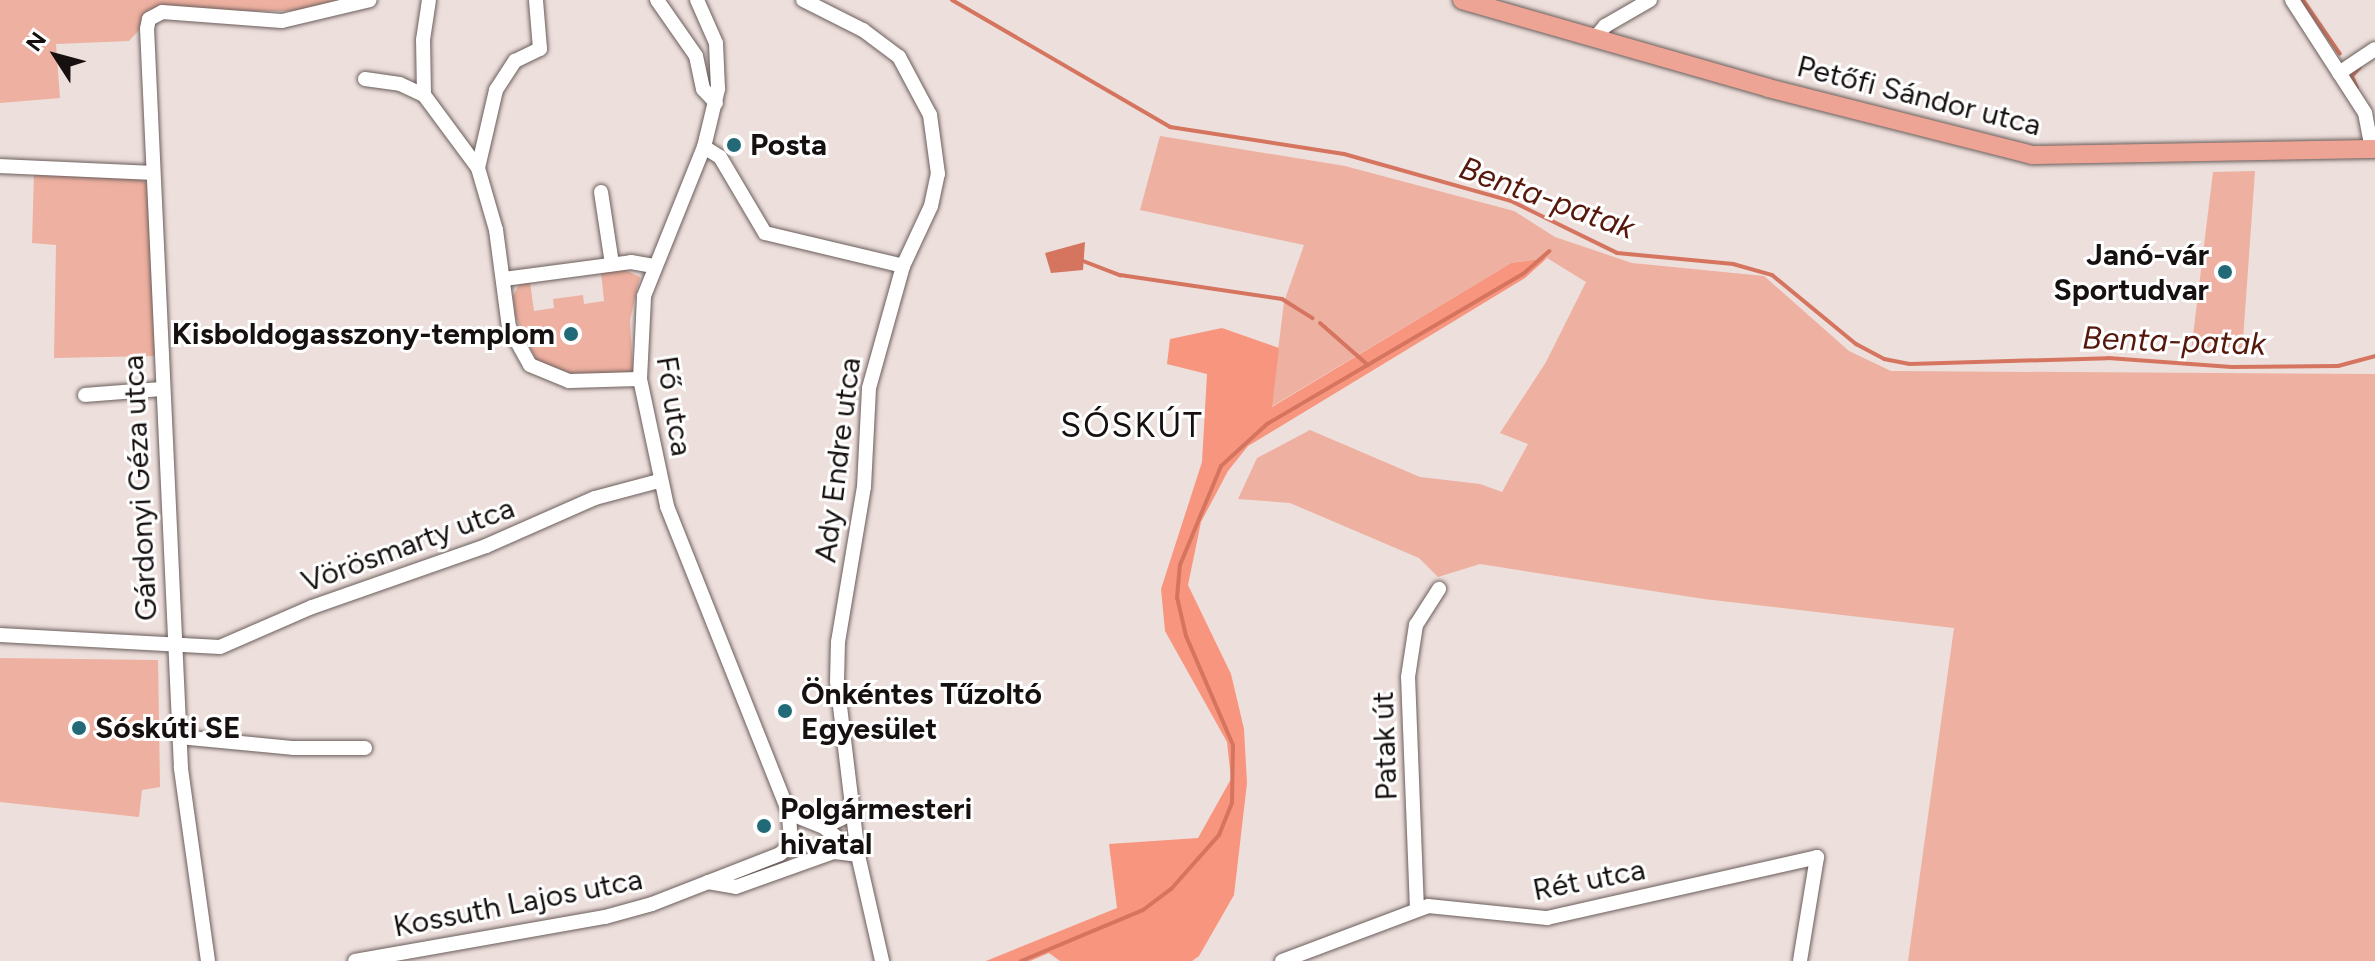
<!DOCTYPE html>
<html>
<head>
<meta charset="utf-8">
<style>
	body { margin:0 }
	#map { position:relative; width:2375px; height:961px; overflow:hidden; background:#eddfdc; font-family:Figtree,sans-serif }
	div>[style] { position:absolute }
	.green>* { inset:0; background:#eeb0a0 }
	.forest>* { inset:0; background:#f8957e }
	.water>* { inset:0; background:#d57560 }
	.stream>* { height:4px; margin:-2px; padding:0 2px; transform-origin:2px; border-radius:2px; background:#d57560 }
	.roads { filter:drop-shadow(0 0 2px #6a5e5b) drop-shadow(0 0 2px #6a5e5b) }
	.minor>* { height:14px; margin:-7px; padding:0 7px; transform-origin:7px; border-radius:7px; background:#fff }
	.major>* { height:18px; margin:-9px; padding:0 9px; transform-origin:9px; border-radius:9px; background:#eea494 }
	.dots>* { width:22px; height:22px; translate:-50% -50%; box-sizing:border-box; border:4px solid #fff; border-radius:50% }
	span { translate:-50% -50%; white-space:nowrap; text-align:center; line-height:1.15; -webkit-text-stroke:6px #fff; paint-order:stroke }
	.street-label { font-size:30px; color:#161110 }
	.poi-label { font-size:30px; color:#161110; font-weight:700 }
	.left { translate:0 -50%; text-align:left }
	.right { translate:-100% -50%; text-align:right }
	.water-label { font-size:32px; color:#55180b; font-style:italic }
	.quarter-label { font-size:34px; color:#161110; letter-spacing:2px }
	.north { position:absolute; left:16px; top:16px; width:80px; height:80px; -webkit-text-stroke:6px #fff; paint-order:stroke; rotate:306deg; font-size:22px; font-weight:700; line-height:32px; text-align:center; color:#161110 }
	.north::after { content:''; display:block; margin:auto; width:28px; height:36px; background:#161110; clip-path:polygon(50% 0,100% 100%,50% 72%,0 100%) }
</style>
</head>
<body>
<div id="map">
	<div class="green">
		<i style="clip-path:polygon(0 0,360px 0,334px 8px,285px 11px,157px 11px,129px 41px,56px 44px,60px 98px,0 103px)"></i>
		<i style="clip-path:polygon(1160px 136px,1345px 166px,1514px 211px,1555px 237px,1632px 263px,1764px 276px,1849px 351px,1891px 371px,2375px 374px,2375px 961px,1908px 961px,1954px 628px,1704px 599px,1480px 564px,1438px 577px,1419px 558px,1290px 503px,1238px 499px,1257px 458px,1310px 430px,1420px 477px,1480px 484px,1502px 492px,1528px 444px,1500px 433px,1546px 362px,1586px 282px,1547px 258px,1511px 263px,1271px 407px,1284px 302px,1304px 245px,1140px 210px)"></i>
		<i style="clip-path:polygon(2255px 171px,2242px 354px,2191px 352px,2213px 172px)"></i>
		<i style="clip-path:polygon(34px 173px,141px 179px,148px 185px,156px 356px,54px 358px,56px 245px,32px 243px)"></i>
		<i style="clip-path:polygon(623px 269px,640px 277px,630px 320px,633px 371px,624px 375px,563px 373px,537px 361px,515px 316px,513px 296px,519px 285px,530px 282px,534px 311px,554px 308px,553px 299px,583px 295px,584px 304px,604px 301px,601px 272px)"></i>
		<i style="clip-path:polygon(0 658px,158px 660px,160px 787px,142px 790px,139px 817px,0 802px)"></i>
	</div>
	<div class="forest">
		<i style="clip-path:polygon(1547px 258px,1525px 278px,1248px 446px,1228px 471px,1201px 522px,1188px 585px,1231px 674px,1244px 729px,1247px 783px,1234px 895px,1199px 956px,1192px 961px,1060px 961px,1049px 953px,1030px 961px,986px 961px,1117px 908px,1109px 844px,1198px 838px,1231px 779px,1227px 742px,1165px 631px,1161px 589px,1202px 462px,1207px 374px,1167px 364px,1170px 339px,1222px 328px,1279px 348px,1272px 407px,1511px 263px)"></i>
	</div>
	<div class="water">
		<i style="clip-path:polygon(1085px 242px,1083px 270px,1051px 273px,1045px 253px)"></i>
	</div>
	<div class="stream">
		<i style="left:952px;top:0;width:252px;rotate:30.2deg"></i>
		<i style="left:1170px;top:127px;width:176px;rotate:8.8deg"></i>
		<i style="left:1344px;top:154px;width:173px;rotate:15.7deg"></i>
		<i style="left:1511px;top:201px;width:118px;rotate:26.1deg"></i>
		<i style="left:1617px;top:253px;width:117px;rotate:5.4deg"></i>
		<i style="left:1733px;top:264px;width:41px;rotate:15.8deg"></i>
		<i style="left:1772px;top:275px;width:109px;rotate:39.4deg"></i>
		<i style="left:1856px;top:344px;width:32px;rotate:28deg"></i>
		<i style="left:1884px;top:359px;width:26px;rotate:11deg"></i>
		<i style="left:1910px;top:364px;width:198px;rotate:-1.7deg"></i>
		<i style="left:2108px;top:358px;width:124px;rotate:4.2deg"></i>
		<i style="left:2232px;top:367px;width:106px;rotate:-0.5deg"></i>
		<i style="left:2338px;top:366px;width:38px;rotate:-15deg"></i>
		<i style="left:2303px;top:0;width:65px;rotate:55.6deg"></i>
		<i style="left:2357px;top:88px;width:13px;rotate:-113deg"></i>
		<i style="left:2352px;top:76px;width:12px;rotate:-48deg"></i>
		<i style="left:1083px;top:261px;width:40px;rotate:21deg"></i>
		<i style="left:1120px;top:275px;width:164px;rotate:8.4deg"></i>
		<i style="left:1282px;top:299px;width:36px;rotate:32deg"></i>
		<i style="left:1320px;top:323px;width:64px;rotate:41.2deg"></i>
		<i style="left:1021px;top:961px;width:132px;rotate:-22.7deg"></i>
		<i style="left:1143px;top:910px;width:36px;rotate:-37deg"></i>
		<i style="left:1172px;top:888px;width:71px;rotate:-48.4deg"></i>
		<i style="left:1219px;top:835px;width:35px;rotate:-68deg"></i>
		<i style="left:1232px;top:802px;width:57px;rotate:-89deg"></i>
		<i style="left:1233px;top:745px;width:119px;rotate:-113.3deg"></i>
		<i style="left:1186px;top:636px;width:39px;rotate:-103deg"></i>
		<i style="left:1177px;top:598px;width:33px;rotate:-85deg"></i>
		<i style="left:1180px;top:565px;width:107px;rotate:-67.5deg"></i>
		<i style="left:1221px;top:466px;width:62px;rotate:-42.4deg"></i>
		<i style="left:1267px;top:424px;width:297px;rotate:-30.4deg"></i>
		<i style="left:1523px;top:274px;width:35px;rotate:-41deg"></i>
	</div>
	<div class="roads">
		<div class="minor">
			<i style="left:657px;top:0;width:68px;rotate:55.1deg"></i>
			<i style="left:696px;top:56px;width:34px;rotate:78deg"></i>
			<i style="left:703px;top:89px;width:19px;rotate:47deg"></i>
			<i style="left:2292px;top:0;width:135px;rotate:57.1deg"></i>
			<i style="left:2365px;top:113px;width:37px;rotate:79deg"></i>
			<i style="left:1595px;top:38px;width:16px;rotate:-50deg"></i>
			<i style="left:1605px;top:26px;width:52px;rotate:-30deg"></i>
			<i style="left:2339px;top:73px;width:43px;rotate:-33.7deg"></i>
			<i style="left:365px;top:79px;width:35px;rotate:8deg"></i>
			<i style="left:400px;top:84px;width:26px;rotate:25deg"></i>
			<i style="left:424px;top:95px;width:91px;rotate:53.5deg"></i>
			<i style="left:478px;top:168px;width:65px;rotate:73.8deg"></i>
			<i style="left:496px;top:230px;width:98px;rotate:82.4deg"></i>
			<i style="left:509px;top:327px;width:43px;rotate:61.1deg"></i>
			<i style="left:530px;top:365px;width:42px;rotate:22.3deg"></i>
			<i style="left:569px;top:381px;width:71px;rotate:-1.6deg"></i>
			<i style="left:424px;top:95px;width:55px;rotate:-91deg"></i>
			<i style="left:423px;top:40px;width:40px;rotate:-81.5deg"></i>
			<i style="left:704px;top:147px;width:19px;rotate:32deg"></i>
			<i style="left:720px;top:157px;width:88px;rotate:59.4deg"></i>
			<i style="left:765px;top:233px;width:142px;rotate:13.4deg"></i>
			<i style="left:0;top:166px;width:153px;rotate:2.6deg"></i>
			<i style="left:478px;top:168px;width:80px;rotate:-77deg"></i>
			<i style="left:496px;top:90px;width:35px;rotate:-57deg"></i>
			<i style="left:515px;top:61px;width:28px;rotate:-26deg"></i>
			<i style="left:540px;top:49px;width:49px;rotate:-94.7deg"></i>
			<i style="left:601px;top:192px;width:73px;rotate:81.3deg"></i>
			<i style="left:504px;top:279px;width:128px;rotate:-7.6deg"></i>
			<i style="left:631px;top:262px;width:23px;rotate:10deg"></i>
			<i style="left:85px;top:395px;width:76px;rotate:-4.5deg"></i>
			<i style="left:0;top:635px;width:220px;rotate:3.1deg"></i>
			<i style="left:220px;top:647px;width:100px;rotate:-23.5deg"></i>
			<i style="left:312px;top:607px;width:184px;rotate:-19.3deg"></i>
			<i style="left:486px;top:546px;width:119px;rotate:-23.8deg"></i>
			<i style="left:595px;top:498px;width:66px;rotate:-14.9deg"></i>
			<i style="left:179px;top:737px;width:116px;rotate:5.5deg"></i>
			<i style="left:294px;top:748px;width:71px"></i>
			<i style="left:789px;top:813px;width:38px;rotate:22deg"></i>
			<i style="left:824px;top:827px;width:44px;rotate:39.5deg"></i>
			<i style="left:858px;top:855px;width:109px;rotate:77.2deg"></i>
			<i style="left:824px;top:827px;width:32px;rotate:-26deg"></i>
			<i style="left:708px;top:882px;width:28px;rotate:10deg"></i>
			<i style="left:736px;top:887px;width:104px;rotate:-19.7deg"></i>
			<i style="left:834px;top:852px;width:24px;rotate:7deg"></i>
			<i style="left:858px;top:855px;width:174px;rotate:-96.9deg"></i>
			<i style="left:837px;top:682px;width:40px;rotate:-88.6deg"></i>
			<i style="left:838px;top:642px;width:157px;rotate:-80.5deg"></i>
			<i style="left:864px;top:487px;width:99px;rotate:-87.1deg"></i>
			<i style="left:869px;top:388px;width:127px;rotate:-74.4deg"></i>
			<i style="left:903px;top:266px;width:66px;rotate:-65deg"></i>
			<i style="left:931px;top:206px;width:33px;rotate:-78deg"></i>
			<i style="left:938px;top:174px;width:60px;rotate:-97.7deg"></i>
			<i style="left:930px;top:115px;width:66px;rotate:-118.1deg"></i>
			<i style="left:899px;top:57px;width:45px;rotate:-143.1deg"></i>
			<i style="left:863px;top:30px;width:67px;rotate:-153.4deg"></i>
			<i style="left:1417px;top:910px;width:233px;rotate:-92.2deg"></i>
			<i style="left:1408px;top:677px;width:53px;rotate:-81.3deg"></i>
			<i style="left:1416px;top:625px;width:43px;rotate:-57.4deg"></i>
			<i style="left:208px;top:961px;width:195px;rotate:-98deg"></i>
			<i style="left:181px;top:768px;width:740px;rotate:-92.63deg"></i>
			<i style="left:147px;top:29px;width:10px;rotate:-79deg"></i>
			<i style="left:149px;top:19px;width:15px;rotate:-28deg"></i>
			<i style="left:162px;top:12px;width:120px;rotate:4.3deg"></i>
			<i style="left:282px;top:21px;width:90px;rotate:-13.4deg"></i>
			<i style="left:355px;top:961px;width:254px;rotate:-10deg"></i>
			<i style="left:605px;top:917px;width:49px;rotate:-15.5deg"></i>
			<i style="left:652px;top:904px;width:137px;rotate:-21.3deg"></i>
			<i style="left:780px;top:854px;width:15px;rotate:-42deg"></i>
			<i style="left:791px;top:844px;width:31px;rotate:-94deg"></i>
			<i style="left:789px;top:813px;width:330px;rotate:-111.7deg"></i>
			<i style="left:667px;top:506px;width:130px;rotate:-102deg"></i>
			<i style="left:640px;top:379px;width:83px;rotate:-87.2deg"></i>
			<i style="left:644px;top:296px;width:161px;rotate:-68.1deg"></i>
			<i style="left:704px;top:147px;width:60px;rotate:-76.4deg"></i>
			<i style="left:718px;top:89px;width:46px;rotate:-92.5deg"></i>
			<i style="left:716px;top:43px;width:47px;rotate:-113.8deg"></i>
			<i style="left:1282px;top:961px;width:156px;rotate:-20.6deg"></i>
			<i style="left:1428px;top:906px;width:120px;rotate:5.8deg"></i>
			<i style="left:1547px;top:918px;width:277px;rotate:-12.7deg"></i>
			<i style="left:1817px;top:857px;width:105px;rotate:99.3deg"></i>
		</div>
		<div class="major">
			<i style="left:1462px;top:0;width:318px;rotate:16deg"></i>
			<i style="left:1768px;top:88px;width:272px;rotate:14.2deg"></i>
			<i style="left:2032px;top:155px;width:343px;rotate:-1deg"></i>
		</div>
	</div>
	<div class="dots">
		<i style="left:734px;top:145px;background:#236a78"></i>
		<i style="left:2225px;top:272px;background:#236a78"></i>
		<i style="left:571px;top:334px;background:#236a78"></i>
		<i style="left:785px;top:711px;background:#236a78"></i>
		<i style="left:79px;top:728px;background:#236a78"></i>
		<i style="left:764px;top:826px;background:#236a78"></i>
	</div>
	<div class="street-label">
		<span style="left:1919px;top:96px;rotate:14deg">Petőfi Sándor utca</span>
		<span style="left:674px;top:406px;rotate:81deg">Fő utca</span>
		<span style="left:838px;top:460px;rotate:-83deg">Ady Endre utca</span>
		<span style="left:140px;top:488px;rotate:-93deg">Gárdonyi Géza utca</span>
		<span style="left:408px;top:545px;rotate:-20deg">Vörösmarty utca</span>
		<span style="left:1385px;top:746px;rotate:-92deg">Patak út</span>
		<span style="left:1589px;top:880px;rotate:-11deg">Rét utca</span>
		<span style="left:518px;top:903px;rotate:-11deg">Kossuth Lajos utca</span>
	</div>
	<div class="poi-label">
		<span class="left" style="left:750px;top:145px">Posta</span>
		<span class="right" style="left:2209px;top:272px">Janó-vár<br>Sportudvar</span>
		<span class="right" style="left:555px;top:334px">Kisboldogasszony-templom</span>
		<span class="left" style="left:801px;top:711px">Önkéntes Tűzoltó<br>Egyesület</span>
		<span class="left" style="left:95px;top:728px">Sóskúti SE</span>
		<span class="left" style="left:780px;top:826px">Polgármesteri<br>hivatal</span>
	</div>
	<div class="water-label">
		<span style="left:1547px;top:198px;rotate:20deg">Benta-patak</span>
		<span style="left:2174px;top:341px;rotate:2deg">Benta-patak</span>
	</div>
	<div class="quarter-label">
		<span style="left:1132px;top:426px">SÓSKÚT</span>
	</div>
	<div class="north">N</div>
</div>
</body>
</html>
